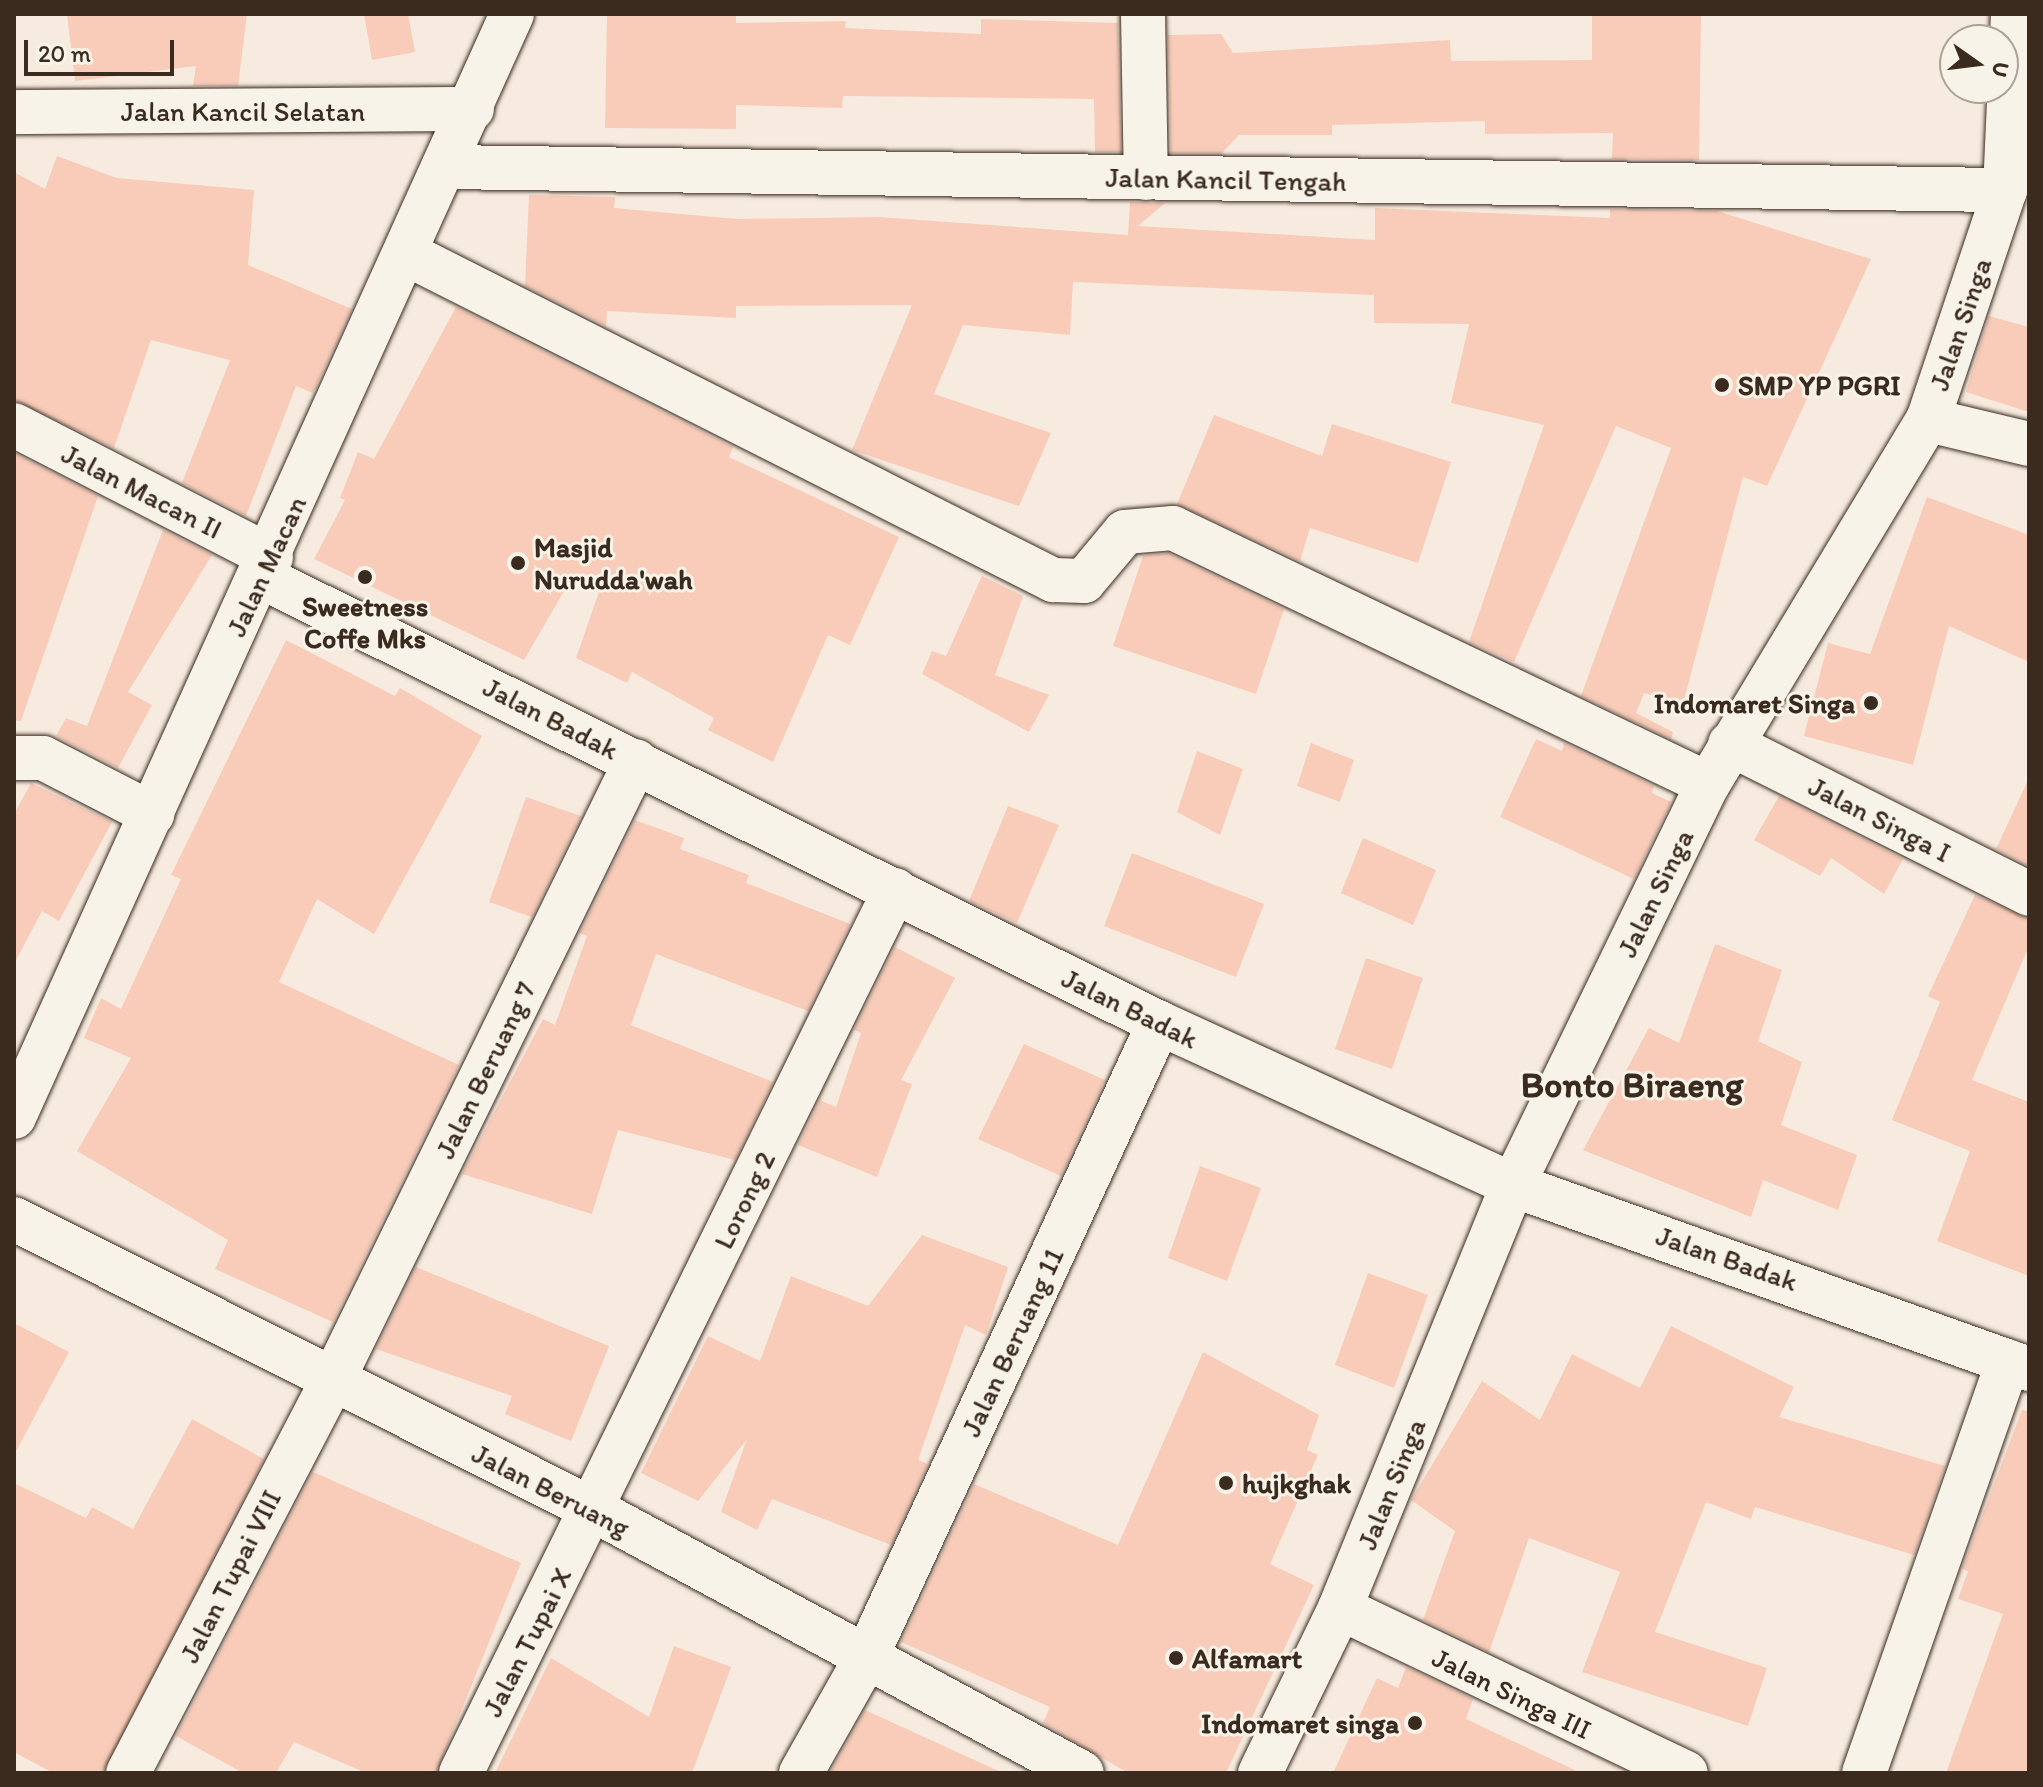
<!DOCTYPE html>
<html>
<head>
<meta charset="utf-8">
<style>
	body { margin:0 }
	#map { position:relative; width:2043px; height:1787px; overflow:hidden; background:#f7ebdf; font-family:Itim,sans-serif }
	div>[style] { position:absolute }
	.building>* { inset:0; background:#f8ccb9 }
	.roads { filter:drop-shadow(0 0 2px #3b2a1e) drop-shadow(0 0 2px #3b2a1e) }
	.minor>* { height:44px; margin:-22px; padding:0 22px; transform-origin:22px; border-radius:22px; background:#f7f3e8 }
	.dots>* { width:22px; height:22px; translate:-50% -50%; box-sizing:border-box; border:4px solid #f7f3e8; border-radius:50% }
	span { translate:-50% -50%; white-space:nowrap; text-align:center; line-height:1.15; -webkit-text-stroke:6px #f7f3e8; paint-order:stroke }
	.street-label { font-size:28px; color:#3b2a1e }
	.poi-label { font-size:28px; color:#3b2a1e; font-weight:700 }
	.left { translate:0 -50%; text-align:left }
	.right { translate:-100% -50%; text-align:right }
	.district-label { font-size:36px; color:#3b2a1e; font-weight:700 }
	.frame { position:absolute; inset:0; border:16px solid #3b2a1e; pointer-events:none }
	.north { position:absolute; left:1939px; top:24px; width:80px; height:80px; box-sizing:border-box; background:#f7f3e8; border:2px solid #aca397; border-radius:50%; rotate:104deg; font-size:22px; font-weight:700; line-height:32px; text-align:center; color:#3b2a1e }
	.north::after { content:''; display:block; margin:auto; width:28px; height:36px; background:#3b2a1e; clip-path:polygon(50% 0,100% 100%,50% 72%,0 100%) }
	.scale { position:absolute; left:24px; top:40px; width:150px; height:36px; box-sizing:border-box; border:4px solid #3b2a1e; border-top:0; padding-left:10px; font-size:24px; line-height:28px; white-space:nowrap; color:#3b2a1e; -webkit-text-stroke:6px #f7f3e8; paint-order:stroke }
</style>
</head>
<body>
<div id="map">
	<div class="building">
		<i style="clip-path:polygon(67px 14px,247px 14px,238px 86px,193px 86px,196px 66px,75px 81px)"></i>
		<i style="clip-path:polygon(364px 14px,408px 14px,415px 52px,372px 60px)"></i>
		<i style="clip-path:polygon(607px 14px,736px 14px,736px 23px,846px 21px,845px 28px,981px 34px,981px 19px,1118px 23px,1121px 152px,1095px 152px,1094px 99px,843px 96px,842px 108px,736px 105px,736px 129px,605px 128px)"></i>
		<i style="clip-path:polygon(1592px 14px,1701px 14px,1699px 160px,1612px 159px,1613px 133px,1485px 134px,1485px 121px,1332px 125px,1332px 135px,1239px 135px,1222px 153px,1171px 153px,1168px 35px,1221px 34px,1233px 53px,1450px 40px,1451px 61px,1592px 60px)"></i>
		<i style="clip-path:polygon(57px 156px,117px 178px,254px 190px,248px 265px,352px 309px,313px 393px,296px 386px,246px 516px,182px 483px,230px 360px,151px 340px,114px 448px,14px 400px,14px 172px,45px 189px)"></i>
		<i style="clip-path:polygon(529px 195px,615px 197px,614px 208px,737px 219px,878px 217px,1128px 235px,1130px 202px,1165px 203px,1138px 226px,1375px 240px,1375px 208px,1610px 218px,1610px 209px,1717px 211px,1871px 259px,1767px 486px,1743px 477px,1683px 704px,1644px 693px,1636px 713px,1673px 732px,1671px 739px,1581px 696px,1671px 448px,1616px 426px,1514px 662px,1469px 642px,1544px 425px,1451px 403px,1469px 324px,1374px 323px,1374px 295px,1073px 282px,1070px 335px,963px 325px,934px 394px,1051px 433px,1019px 506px,852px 450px,912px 305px,736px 306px,736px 318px,607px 311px,606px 326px,525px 286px)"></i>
		<i style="clip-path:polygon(456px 307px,733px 447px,729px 457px,899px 537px,850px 645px,828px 635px,773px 762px,708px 730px,714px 718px,632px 672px,627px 683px,576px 658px,601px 586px,574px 574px,524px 660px,314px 559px,345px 500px,340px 498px,358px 452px,374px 459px)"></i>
		<i style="clip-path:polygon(1989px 316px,2029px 327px,2029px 412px,1966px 392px)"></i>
		<i style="clip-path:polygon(1214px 415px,1322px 456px,1332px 424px,1451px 462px,1418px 563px,1310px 528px,1300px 561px,1177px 504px)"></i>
		<i style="clip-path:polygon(14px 453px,98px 496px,21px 721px,14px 720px)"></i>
		<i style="clip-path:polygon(1927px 497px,2029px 535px,2029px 662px,1949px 626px,1913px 765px,1804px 736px,1828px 643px,1870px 654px)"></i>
		<i style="clip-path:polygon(163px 530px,212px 555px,128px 692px,152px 705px,118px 768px,56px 736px,66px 718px,87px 726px)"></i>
		<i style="clip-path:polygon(1168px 553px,1284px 609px,1256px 694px,1113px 646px,1143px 556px)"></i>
		<i style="clip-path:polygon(982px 576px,1023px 596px,995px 675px,1049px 695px,1029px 732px,922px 674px,932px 651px,946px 656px)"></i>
		<i style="clip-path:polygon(286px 640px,395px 696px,400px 688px,482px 736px,374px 934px,317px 899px,279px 982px,459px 1065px,333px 1322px,215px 1269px,228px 1240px,77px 1151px,131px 1058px,84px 1038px,101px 998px,121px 1009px,181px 879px,171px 875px)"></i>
		<i style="clip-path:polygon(1536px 739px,1562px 751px,1564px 743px,1654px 786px,1652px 793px,1671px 802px,1634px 879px,1500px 817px)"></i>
		<i style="clip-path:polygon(1311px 743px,1354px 760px,1340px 802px,1297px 786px)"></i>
		<i style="clip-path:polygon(1197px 751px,1243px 769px,1220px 835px,1177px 812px)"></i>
		<i style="clip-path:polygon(2029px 778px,2029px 866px,1996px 849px)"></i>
		<i style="clip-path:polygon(31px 783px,112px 822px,59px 921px,42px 911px,14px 964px,14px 814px)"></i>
		<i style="clip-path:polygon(1779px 796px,1903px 859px,1884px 894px,1831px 858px,1820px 876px,1754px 840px)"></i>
		<i style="clip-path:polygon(526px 797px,581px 816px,532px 917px,489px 902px)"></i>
		<i style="clip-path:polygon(1008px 806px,1059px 825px,1017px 923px,969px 901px)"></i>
		<i style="clip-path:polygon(635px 820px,684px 838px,680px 849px,749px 875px,746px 883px,850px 924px,808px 1011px,656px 954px,631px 1025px,773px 1082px,735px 1160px,618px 1130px,592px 1214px,462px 1174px,543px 1019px,555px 1025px,587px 936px,580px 933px)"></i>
		<i style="clip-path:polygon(1363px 838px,1436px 870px,1413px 925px,1341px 893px)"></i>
		<i style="clip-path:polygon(1132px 853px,1264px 904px,1236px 977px,1104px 926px)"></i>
		<i style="clip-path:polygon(1975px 895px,2029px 919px,2029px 946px,1972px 1080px,2029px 1102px,2029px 1276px,1937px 1241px,1970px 1151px,1892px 1120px,1940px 1002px,1928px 996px)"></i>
		<i style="clip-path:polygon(1715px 944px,1782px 970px,1758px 1041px,1802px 1062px,1781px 1125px,1857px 1155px,1838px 1210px,1763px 1180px,1751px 1217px,1583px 1150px,1649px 1028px,1679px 1043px)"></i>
		<i style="clip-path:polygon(895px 947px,955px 978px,901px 1080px,912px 1084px,877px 1177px,798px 1145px,820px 1100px,836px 1107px,861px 1033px,854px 1030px)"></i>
		<i style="clip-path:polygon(1366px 958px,1423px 978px,1392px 1069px,1335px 1049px)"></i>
		<i style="clip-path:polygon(1024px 1044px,1105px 1080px,1061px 1176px,978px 1139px)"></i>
		<i style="clip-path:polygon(1200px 1166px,1261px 1188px,1227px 1281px,1168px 1258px)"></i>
		<i style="clip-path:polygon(922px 1235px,1008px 1267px,986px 1335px,965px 1325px,918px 1460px,928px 1464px,891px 1545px,772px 1499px,757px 1530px,721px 1512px,747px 1439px,698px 1501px,641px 1473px,708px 1336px,760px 1361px,791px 1276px,868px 1306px)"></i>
		<i style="clip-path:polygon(416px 1267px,609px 1346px,571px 1441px,505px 1414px,512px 1396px,376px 1349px)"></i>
		<i style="clip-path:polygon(1368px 1273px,1428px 1295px,1394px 1388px,1335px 1365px)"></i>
		<i style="clip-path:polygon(14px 1323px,69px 1352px,14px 1455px)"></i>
		<i style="clip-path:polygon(1671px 1326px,1794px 1387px,1779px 1417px,1945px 1466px,1914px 1555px,1755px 1507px,1751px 1519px,1706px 1502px,1655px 1632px,1767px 1668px,1748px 1726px,1582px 1672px,1620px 1572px,1529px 1538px,1489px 1652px,1423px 1620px,1455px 1531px,1411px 1500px,1482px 1381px,1540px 1420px,1572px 1354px,1640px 1388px)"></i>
		<i style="clip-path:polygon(1203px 1352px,1319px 1415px,1307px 1450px,1318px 1455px,1270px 1564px,1314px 1585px,1226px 1773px,1128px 1773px,1043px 1723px,1050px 1707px,901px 1642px,974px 1484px,1118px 1545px)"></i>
		<i style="clip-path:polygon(2022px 1410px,2029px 1411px,2029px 1773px,1946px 1773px,2003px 1614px,1958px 1599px,1968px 1571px,1962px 1569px)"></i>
		<i style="clip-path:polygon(192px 1419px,264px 1459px,103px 1773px,53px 1773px,14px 1752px,14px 1483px,86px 1518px,92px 1507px,133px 1529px)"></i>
		<i style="clip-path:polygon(313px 1472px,521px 1563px,436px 1773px,366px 1773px,294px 1742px,276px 1773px,243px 1773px,176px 1736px)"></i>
		<i style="clip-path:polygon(674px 1646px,731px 1667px,692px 1773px,495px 1773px,551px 1658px,649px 1717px)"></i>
		<i style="clip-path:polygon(1406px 1667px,1473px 1699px,1466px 1719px,1581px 1773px,1333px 1773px,1377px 1678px,1398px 1688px)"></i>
		<i style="clip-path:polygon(865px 1710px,1003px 1773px,830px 1773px)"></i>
	</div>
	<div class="roads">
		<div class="minor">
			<i style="left:1143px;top:14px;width:164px;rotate:89deg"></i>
			<i style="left:14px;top:112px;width:458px;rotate:-0.4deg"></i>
			<i style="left:447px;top:167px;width:1558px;rotate:0.85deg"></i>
			<i style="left:407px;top:254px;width:724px;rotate:26.78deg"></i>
			<i style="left:1053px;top:580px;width:31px;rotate:2deg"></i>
			<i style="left:1084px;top:581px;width:64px;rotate:-50.1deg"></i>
			<i style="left:1125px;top:532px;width:48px;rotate:-4.8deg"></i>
			<i style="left:1173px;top:528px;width:593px;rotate:25.57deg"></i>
			<i style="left:1928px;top:420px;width:104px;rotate:13.4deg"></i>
			<i style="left:14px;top:425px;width:289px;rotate:27.2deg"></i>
			<i style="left:262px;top:577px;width:1002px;rotate:26.44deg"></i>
			<i style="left:1159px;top:1023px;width:389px;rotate:24.6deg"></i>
			<i style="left:1513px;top:1185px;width:548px;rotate:19.63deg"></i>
			<i style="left:1730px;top:744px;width:335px;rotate:26.6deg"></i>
			<i style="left:14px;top:758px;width:29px"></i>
			<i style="left:43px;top:758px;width:123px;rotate:27.2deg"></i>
			<i style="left:14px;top:1117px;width:1210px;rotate:-65.7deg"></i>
			<i style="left:14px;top:1219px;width:649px;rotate:26.64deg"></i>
			<i style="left:594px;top:1510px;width:554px;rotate:28.32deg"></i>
			<i style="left:1340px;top:1608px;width:383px;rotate:25.5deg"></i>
			<i style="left:128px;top:1773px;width:443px;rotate:-62.5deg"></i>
			<i style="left:333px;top:1380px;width:689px;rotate:-63.92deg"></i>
			<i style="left:461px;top:1773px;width:984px;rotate:-63.83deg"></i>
			<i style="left:801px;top:1773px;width:130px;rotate:-60.5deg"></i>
			<i style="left:865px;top:1660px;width:702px;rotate:-65.22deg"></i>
			<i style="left:1260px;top:1773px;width:183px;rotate:-64.1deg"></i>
			<i style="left:1340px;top:1608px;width:457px;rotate:-67.8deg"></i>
			<i style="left:1513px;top:1185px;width:446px;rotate:-64.1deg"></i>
			<i style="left:1708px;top:784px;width:425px;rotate:-58.9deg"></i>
			<i style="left:1928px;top:420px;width:243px;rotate:-71.5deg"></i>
			<i style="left:2005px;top:190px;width:176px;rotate:-87.4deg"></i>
			<i style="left:1864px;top:1773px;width:436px;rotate:-70.7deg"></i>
		</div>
	</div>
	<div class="dots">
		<i style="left:1722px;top:385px;background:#3b2a1e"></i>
		<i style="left:518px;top:563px;background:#3b2a1e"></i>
		<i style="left:365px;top:577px;background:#3b2a1e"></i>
		<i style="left:1871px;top:703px;background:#3b2a1e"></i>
		<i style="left:1226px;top:1483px;background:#3b2a1e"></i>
		<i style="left:1176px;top:1658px;background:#3b2a1e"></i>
		<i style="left:1415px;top:1723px;background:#3b2a1e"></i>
	</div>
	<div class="street-label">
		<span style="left:243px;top:111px">Jalan Kancil Selatan</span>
		<span style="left:1226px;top:179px;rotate:1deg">Jalan Kancil Tengah</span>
		<span style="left:1960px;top:324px;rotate:-71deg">Jalan Singa</span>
		<span style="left:142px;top:491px;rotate:27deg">Jalan Macan II</span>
		<span style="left:266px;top:566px;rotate:-65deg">Jalan Macan</span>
		<span style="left:551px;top:718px;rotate:27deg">Jalan Badak</span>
		<span style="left:1880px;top:819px;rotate:27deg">Jalan Singa I</span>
		<span style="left:1655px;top:893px;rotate:-64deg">Jalan Singa</span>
		<span style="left:1130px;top:1008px;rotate:26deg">Jalan Badak</span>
		<span style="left:485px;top:1070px;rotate:-64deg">Jalan Beruang 7</span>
		<span style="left:744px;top:1200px;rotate:-64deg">Lorong 2</span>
		<span style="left:1727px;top:1258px;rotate:19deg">Jalan Badak</span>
		<span style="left:1012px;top:1342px;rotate:-65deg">Jalan Beruang 11</span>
		<span style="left:1391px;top:1484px;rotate:-68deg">Jalan Singa</span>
		<span style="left:551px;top:1490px;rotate:27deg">Jalan Beruang</span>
		<span style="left:230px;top:1576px;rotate:-63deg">Jalan Tupai VIII</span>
		<span style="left:527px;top:1642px;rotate:-63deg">Jalan Tupai X</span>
		<span style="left:1512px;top:1693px;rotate:26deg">Jalan Singa III</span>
	</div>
	<div class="poi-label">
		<span class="left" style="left:1738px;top:385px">SMP YP PGRI</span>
		<span class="left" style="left:534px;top:563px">Masjid<br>Nurudda'wah</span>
		<span style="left:365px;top:622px">Sweetness<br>Coffe Mks</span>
		<span class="right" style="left:1855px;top:703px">Indomaret Singa</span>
		<span class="left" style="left:1242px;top:1483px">hujkghak</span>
		<span class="left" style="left:1192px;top:1658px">Alfamart</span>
		<span class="right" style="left:1399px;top:1723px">Indomaret singa</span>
	</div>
	<div class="district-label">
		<span style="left:1632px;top:1085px">Bonto Biraeng</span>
	</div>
	<div class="frame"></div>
	<div class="north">U</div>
	<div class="scale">20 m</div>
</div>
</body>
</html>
